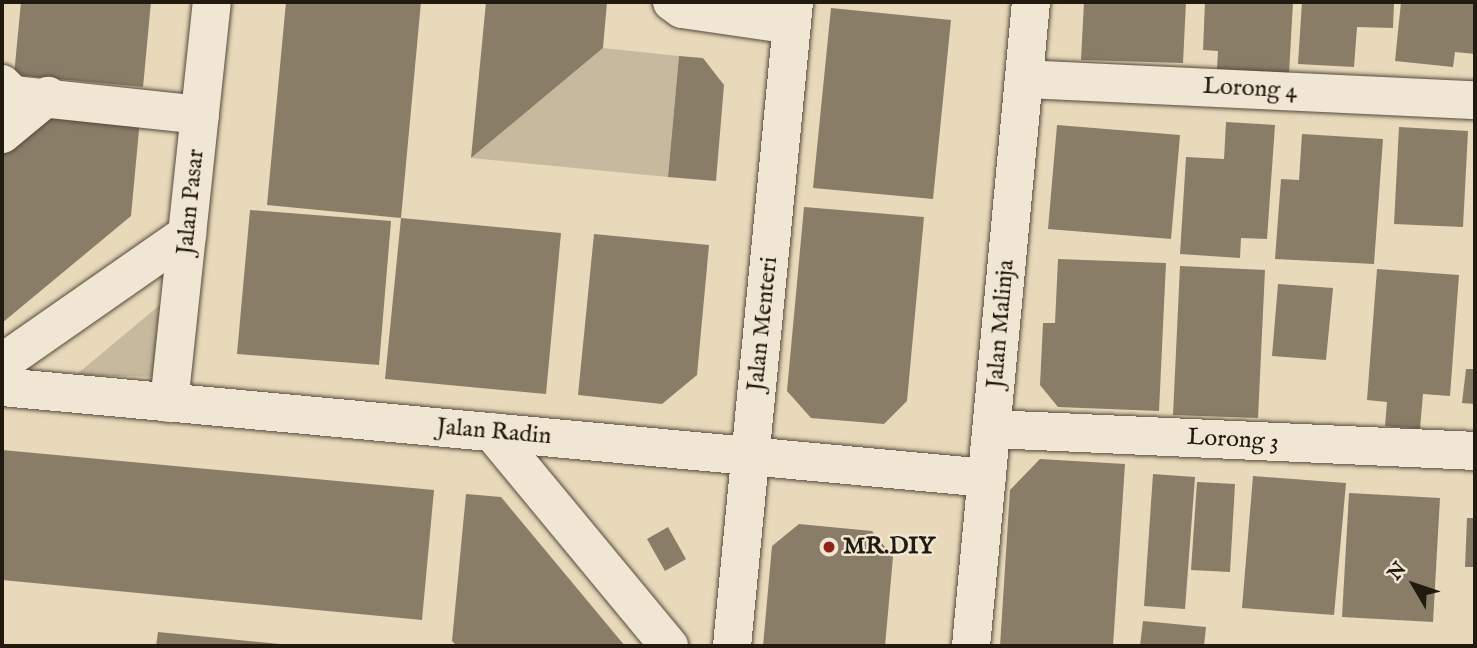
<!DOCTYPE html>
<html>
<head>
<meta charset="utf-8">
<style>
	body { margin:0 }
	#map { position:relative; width:1477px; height:648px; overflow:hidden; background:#e8d9bb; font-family:"IM FELL English",serif }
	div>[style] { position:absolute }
	.green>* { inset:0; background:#c7b99e }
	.building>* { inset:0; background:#897d68 }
	.roads { filter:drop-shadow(0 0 2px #544a3a) drop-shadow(0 0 2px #544a3a) }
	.minor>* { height:38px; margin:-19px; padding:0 19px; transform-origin:19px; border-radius:19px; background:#f0e6d3 }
	.dots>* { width:19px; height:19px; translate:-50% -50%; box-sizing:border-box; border:4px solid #f0e6d3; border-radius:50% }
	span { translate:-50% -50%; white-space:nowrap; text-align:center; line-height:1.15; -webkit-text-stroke:5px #f0e6d3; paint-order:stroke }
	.street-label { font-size:24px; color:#231a0f }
	.poi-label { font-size:24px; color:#231a0f; font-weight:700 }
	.left { translate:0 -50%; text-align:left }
	.frame { position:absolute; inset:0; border:4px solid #231a0f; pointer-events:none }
	.north { position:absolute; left:1379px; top:550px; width:70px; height:70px; -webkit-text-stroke:5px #f0e6d3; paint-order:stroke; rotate:309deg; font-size:19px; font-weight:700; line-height:28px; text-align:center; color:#231a0f }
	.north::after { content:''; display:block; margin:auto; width:24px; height:32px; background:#231a0f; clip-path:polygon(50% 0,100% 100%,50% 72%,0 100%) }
</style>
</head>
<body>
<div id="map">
	<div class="green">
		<i style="clip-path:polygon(603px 48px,679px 56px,668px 177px,471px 158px)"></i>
		<i style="clip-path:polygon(161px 304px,156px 377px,76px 375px)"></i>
	</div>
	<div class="building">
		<i style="clip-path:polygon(21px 2px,151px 2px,143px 87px,14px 75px)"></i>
		<i style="clip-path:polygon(286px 2px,421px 2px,401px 218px,561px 233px,546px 394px,385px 379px,401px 218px,267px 205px)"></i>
		<i style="clip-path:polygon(486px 2px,607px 2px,603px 48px,471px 158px)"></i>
		<i style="clip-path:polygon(1084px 2px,1186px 2px,1183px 63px,1081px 60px)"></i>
		<i style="clip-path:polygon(1205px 2px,1293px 2px,1289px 74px,1217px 70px,1218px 51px,1203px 50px)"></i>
		<i style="clip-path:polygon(1302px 2px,1394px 2px,1393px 28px,1357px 27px,1354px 67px,1298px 64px)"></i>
		<i style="clip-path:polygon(1401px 2px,1475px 2px,1475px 54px,1455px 52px,1453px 67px,1395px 61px)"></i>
		<i style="clip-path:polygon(831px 8px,951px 20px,933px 199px,813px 188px)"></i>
		<i style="clip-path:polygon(679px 56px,703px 58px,724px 85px,716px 181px,668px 177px)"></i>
		<i style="clip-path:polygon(55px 111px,140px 119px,131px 216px,2px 323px,2px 155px)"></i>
		<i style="clip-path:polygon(1226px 122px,1275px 125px,1267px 239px,1241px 238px,1240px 258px,1180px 254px,1186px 157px,1224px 159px)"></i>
		<i style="clip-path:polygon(1057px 125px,1180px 135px,1171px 239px,1048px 229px)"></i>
		<i style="clip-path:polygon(1399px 127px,1468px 131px,1463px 227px,1394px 224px)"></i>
		<i style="clip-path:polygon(1302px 134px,1383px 139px,1374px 264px,1275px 259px,1281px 179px,1299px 180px)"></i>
		<i style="clip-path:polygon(804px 207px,924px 217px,907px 401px,884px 424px,811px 418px,787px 391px)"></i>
		<i style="clip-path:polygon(250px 210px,391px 221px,379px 365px,237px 354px)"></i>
		<i style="clip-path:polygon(594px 234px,709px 245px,697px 375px,662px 404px,578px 395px)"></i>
		<i style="clip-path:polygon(1058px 259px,1166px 263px,1159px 411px,1058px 407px,1040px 385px,1043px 323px,1055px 323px)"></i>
		<i style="clip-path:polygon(1180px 266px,1265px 270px,1258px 418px,1173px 415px)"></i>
		<i style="clip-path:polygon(1377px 269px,1459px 275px,1450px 396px,1423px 394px,1420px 429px,1385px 426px,1387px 402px,1367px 400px)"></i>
		<i style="clip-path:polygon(1278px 284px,1333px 288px,1326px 360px,1272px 356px)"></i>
		<i style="clip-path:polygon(1466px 369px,1475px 369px,1475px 404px,1462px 403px)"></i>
		<i style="clip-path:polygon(2px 450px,434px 490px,422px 620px,2px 580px)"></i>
		<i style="clip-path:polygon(1040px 459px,1125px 464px,1113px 646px,1000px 646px,1010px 490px)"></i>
		<i style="clip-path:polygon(1153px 474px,1195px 477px,1185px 609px,1144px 606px)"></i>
		<i style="clip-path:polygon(1253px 476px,1346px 483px,1334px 615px,1242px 608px)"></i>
		<i style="clip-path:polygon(1197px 482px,1235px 484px,1230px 572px,1191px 570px)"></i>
		<i style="clip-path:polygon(1349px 493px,1440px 498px,1433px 622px,1342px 617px)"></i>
		<i style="clip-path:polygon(466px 494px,501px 497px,625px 646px,457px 646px,452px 641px)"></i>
		<i style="clip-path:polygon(1467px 518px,1475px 518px,1475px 567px,1465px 567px)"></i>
		<i style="clip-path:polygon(799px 524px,872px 531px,893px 557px,885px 646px,763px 646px,772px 546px)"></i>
		<i style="clip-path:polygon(668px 527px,686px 559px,665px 571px,647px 539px)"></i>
		<i style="clip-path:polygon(1143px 621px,1206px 627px,1204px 646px,1140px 646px)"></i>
		<i style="clip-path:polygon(158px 632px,280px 644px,280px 646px,156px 646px)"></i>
	</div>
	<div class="roads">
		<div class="minor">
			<i style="left:672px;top:2px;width:12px;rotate:35deg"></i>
			<i style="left:682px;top:9px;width:111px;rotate:8.3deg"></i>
			<i style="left:1024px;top:79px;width:451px;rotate:2.7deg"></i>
			<i style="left:2px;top:84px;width:16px;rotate:45deg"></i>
			<i style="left:13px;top:95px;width:188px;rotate:6.1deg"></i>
			<i style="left:2px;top:134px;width:60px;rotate:-39.6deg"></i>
			<i style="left:2px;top:363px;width:226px;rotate:-34.9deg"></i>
			<i style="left:2px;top:387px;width:989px;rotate:5.28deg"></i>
			<i style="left:169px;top:403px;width:403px;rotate:-83.9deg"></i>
			<i style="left:992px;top:429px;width:484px;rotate:2.6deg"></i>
			<i style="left:492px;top:432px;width:278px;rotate:50.4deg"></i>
			<i style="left:732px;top:646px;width:647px;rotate:-84.5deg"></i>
			<i style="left:971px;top:646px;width:647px;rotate:-84.68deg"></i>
		</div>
	</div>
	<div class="dots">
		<i style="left:829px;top:547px;background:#8f2418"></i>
	</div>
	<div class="street-label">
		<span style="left:1250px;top:89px;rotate:3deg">Lorong 4</span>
		<span style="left:191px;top:202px;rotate:-84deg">Jalan Pasar</span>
		<span style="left:763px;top:324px;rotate:-84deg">Jalan Menteri</span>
		<span style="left:1001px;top:324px;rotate:-85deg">Jalan Malinja</span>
		<span style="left:494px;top:432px;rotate:5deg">Jalan Radin</span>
		<span style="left:1233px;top:440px;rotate:3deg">Lorong 3</span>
	</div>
	<div class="poi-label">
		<span class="left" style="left:843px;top:547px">MR.DIY</span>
	</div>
	<div class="frame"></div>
	<div class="north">N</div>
</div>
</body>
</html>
